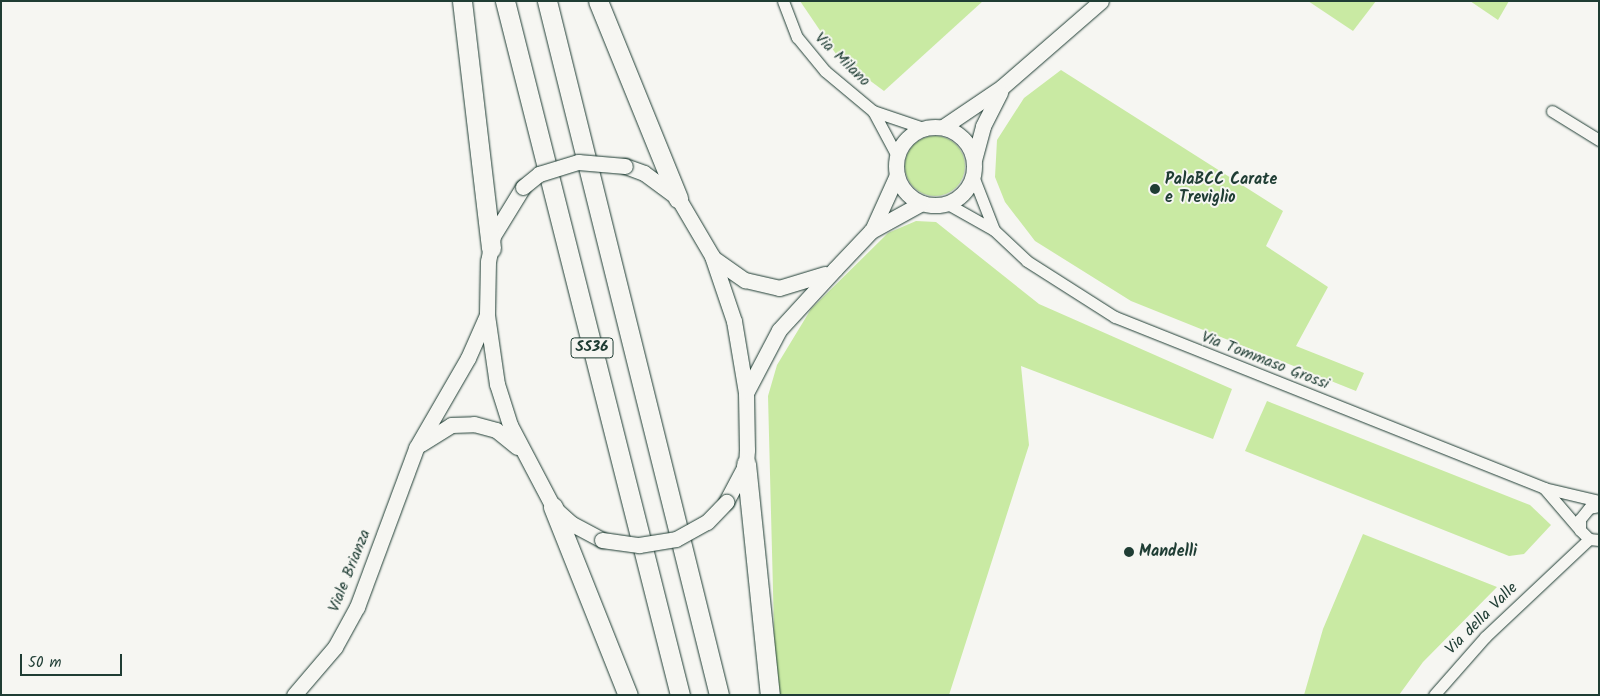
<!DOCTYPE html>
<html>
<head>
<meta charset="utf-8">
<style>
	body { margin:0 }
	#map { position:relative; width:1600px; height:696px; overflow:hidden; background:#f6f6f2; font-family:Kalam,sans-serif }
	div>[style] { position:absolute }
	.green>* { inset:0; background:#c9eaa3 }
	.round { border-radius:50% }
	.roads { filter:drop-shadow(0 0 1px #1f3d34) drop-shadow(0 0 1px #1f3d34) }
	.minor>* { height:11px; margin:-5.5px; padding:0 5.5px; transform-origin:5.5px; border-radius:5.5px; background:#f6f6f2 }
	.secondary>* { height:15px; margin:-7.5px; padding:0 7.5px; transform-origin:7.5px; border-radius:7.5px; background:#f6f6f2 }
	.secondary>.ring { margin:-7.5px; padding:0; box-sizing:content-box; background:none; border:15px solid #f6f6f2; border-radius:50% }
	.trunk>* { height:19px; margin:-9.5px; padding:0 9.5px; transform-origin:9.5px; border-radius:9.5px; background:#f6f6f2 }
	.bridges { filter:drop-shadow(0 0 1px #1f3d34) drop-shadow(0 0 1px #1f3d34) }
	.secondary-bridge>* { height:15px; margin:-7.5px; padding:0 7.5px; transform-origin:7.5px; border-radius:7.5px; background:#f6f6f2 }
	.dots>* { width:14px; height:14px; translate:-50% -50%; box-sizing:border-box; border:2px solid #f6f6f2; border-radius:50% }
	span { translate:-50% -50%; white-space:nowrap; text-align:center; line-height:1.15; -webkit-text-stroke:4px #f6f6f2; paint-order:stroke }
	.shield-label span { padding:1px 4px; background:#f6f6f2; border:1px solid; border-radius:4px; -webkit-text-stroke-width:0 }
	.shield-label { font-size:15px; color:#1f3d34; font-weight:700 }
	.street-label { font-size:16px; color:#1f3d34 }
	.poi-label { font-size:16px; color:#1f3d34; font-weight:700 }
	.left { translate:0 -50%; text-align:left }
	.frame { position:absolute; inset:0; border:2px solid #1f3d34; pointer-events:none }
	.scale { position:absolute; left:20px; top:654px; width:102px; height:22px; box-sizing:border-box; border:2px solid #1f3d34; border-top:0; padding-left:6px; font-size:15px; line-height:18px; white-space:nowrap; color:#1f3d34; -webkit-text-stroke:4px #f6f6f2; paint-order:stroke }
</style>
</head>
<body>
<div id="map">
	<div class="green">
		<i style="clip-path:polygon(800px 1px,983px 1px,884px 91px,838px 57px)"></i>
		<i style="clip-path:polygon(1308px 1px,1376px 1px,1353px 31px)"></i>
		<i style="clip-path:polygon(1470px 1px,1509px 1px,1498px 20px)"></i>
		<i style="clip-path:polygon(1061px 70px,1283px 211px,1266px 246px,1328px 287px,1296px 346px,1364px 373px,1356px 391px,1131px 301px,1035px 241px,1005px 202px,995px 177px,997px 140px,1024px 98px)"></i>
		<i class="round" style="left:905px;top:136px;width:60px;height:60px"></i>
		<i style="clip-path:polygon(916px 221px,936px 222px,1039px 304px,1232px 389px,1213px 439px,1021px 366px,1029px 445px,949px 695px,780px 695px,775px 668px,768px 396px,777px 365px,811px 309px,888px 233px)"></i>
		<i style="clip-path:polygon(1267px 401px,1530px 505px,1551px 525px,1524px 554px,1509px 556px,1245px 451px)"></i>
		<i style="clip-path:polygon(1363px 534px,1497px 587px,1423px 662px,1399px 695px,1304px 695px,1323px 629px)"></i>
	</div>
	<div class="roads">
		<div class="minor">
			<i style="left:783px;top:1px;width:39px;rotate:69deg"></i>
			<i style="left:797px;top:37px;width:44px;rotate:50.5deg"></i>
			<i style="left:825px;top:71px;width:62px;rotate:39.8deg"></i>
			<i style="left:873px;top:111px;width:53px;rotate:18.8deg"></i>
			<i style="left:873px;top:111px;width:51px;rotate:61.9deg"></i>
			<i style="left:1552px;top:111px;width:55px;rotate:31.7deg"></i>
			<i style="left:973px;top:176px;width:58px;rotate:68.7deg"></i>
			<i style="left:946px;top:203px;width:55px;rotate:29.4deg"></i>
			<i style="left:994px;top:230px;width:45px;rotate:43.2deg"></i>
			<i style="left:1027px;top:261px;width:104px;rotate:32.5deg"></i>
			<i style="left:1115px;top:317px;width:462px;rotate:21.7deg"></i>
			<i style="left:1544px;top:488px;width:57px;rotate:13.3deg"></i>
			<i style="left:1544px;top:488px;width:55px;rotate:49.4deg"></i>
			<i style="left:1599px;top:506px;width:10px;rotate:169deg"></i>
			<i style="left:1589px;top:508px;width:14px;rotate:129deg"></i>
			<i style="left:1580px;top:519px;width:11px;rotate:90deg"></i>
			<i style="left:1580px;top:530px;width:13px;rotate:45deg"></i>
			<i style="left:1589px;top:539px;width:10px;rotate:6deg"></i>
			<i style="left:1434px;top:695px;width:77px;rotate:-48.7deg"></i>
			<i style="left:1485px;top:637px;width:143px;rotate:-43.3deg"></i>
		</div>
		<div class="secondary">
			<i class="ring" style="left:896px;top:127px;width:63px;height:63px"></i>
			<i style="left:943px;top:127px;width:71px;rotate:-34.1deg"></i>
			<i style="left:1002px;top:87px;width:131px;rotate:-41deg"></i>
			<i style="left:974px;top:160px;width:35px;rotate:-75deg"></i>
			<i style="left:983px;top:126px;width:38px;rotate:-63deg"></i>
			<i style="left:625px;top:166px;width:20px;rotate:20deg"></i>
			<i style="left:644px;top:173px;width:42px;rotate:36.3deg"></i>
			<i style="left:678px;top:198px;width:67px;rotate:59.6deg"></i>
			<i style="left:712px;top:256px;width:69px;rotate:71.3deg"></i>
			<i style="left:734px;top:321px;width:73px;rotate:80.5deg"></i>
			<i style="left:746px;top:393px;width:57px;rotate:89deg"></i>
			<i style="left:747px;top:450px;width:14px;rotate:94deg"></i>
			<i style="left:746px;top:464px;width:43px;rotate:117.8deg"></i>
			<i style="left:523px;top:187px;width:57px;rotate:121.5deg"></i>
			<i style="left:493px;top:236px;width:25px;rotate:101deg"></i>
			<i style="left:488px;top:261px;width:54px;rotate:91.1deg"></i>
			<i style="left:487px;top:315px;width:70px;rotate:81.8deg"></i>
			<i style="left:497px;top:384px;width:43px;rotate:72.4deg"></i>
			<i style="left:510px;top:425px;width:93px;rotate:62.3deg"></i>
			<i style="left:553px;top:507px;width:25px;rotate:42deg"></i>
			<i style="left:572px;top:524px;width:34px;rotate:28deg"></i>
			<i style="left:873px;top:228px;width:58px;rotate:-65.6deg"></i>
			<i style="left:713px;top:258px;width:39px;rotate:35deg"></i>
			<i style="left:745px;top:280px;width:35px;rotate:13deg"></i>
			<i style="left:779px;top:288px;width:48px;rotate:-16.9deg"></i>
			<i style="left:747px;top:391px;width:69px;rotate:-62.3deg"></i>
			<i style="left:779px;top:330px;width:83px;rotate:-47.4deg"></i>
			<i style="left:835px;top:269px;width:52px;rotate:-46.5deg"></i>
			<i style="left:871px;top:231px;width:58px;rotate:-28.8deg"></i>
			<i style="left:421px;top:444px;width:36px;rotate:-32deg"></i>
			<i style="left:451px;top:425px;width:23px;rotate:-2deg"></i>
			<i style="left:474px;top:424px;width:23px;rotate:15deg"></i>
			<i style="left:496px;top:430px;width:27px;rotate:39deg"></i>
			<i style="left:294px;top:695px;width:63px;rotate:-49.5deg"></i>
			<i style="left:335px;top:647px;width:46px;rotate:-61.2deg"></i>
			<i style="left:357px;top:607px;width:170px;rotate:-69.6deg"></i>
			<i style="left:416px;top:448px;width:104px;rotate:-60deg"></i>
			<i style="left:468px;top:358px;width:47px;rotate:-66.2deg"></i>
		</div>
		<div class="trunk">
			<i style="left:462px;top:1px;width:249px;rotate:83.3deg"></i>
			<i style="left:505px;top:1px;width:716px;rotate:75.85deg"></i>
			<i style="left:547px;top:1px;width:715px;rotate:76.08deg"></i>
			<i style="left:598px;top:1px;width:213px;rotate:67.9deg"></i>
			<i style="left:746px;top:464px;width:232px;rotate:84.1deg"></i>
			<i style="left:553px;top:507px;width:202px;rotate:68.3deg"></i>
		</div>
	</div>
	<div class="bridges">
		<div class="secondary-bridge">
			<i style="left:523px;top:187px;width:21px;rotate:-39deg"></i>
			<i style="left:539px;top:174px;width:41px;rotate:-17.1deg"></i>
			<i style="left:578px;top:162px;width:47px;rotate:4.9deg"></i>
			<i style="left:602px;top:540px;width:37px;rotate:8deg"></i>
			<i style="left:639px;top:545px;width:37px;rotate:-9deg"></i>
			<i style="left:676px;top:539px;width:35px;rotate:-29deg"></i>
			<i style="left:707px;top:522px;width:28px;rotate:-46deg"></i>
		</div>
	</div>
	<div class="dots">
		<i style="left:1155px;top:189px;background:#1f3d34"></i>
		<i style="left:1129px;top:552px;background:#1f3d34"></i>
	</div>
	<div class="shield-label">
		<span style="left:592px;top:348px">SS36</span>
	</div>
	<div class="street-label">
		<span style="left:842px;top:60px;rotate:44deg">Via Milano</span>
		<span style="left:1265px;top:361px;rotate:21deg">Via Tommaso Grossi</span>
		<span style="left:350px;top:571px;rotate:-68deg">Viale Brianza</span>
		<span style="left:1482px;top:619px;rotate:-45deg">Via della Valle</span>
	</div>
	<div class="poi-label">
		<span class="left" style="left:1165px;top:189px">PalaBCC Carate<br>e Treviglio</span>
		<span class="left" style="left:1139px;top:552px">Mandelli</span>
	</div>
	<div class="frame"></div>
	<div class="scale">50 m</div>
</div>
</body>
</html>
